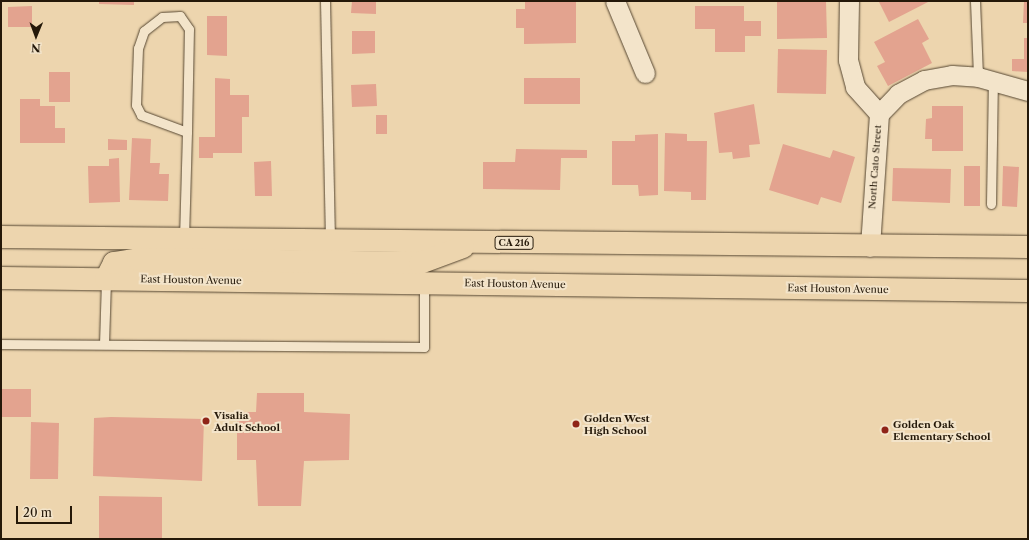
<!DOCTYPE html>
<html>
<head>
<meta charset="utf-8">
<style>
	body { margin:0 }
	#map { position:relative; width:1029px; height:540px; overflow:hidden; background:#edd5ae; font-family:"Libre Caslon Text",serif }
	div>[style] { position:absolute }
	.building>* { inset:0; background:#e3a38f }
	.roads { filter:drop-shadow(0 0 1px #564732) drop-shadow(0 0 1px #564732) }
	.service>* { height:9px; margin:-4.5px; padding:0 4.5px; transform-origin:4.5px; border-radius:4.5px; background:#f3e4ca }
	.minor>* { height:19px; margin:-9.5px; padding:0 9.5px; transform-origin:9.5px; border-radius:9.5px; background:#f3e4ca }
	.primary>* { height:22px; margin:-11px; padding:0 11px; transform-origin:11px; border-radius:11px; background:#edd5ae }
	.dots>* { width:11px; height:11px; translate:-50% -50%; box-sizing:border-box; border:2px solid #f3e4ca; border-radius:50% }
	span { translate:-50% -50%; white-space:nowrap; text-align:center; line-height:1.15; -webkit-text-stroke:4px #f3e4ca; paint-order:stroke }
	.shield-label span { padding:1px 3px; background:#f3e4ca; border:1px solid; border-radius:3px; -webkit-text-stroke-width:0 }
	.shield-label { font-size:9px; color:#241809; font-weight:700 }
	.street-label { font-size:10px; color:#241809 }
	.poi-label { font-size:10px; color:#241809; font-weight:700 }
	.left { translate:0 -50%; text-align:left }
	.frame { position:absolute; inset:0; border:2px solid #241809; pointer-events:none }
	.north { position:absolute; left:16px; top:16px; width:40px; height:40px; -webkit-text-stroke:3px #f3e4ca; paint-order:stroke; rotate:181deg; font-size:11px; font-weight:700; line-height:16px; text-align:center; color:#241809 }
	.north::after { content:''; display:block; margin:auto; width:14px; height:18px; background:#241809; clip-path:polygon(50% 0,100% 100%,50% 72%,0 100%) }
	.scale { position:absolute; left:16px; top:506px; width:56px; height:18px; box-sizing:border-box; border:2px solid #241809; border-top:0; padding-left:5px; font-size:12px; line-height:14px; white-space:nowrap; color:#241809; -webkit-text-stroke:3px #f3e4ca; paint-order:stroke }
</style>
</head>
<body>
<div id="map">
	<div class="building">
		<i style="clip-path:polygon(99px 1px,134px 1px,134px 5px,99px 4px)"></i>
		<i style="clip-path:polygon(352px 1px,376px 1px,376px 14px,351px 13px)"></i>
		<i style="clip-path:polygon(525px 1px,576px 1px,576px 43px,524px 44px,524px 28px,516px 28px,516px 9px,525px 9px)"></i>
		<i style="clip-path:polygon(777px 1px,826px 1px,827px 38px,777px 39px)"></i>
		<i style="clip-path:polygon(882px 1px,930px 1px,889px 22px,879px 2px)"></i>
		<i style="clip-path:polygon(1024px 1px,1028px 1px,1028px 23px,1023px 23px)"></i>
		<i style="clip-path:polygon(32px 6px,32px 27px,8px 27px,8px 7px)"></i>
		<i style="clip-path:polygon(695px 6px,744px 6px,744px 21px,761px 21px,761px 36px,745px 36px,745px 52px,715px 52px,715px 29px,695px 29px)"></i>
		<i style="clip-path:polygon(207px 16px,227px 16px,227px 56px,207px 55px)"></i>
		<i style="clip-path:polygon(918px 19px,929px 39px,922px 43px,932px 63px,888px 86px,877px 66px,885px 62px,874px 42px)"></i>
		<i style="clip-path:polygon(352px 31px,375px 31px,375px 53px,352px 54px)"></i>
		<i style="clip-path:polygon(1024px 38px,1028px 38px,1028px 72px,1012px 71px,1012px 59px,1024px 59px)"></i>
		<i style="clip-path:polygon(778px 49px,827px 50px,826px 94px,777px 93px)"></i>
		<i style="clip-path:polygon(49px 72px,70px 72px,70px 102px,49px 102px)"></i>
		<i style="clip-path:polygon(215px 78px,230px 79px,230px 95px,249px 95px,249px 117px,242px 117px,242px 153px,213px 153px,213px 158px,199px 158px,199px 137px,215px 137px)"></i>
		<i style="clip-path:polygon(524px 78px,580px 78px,580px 104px,524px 104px)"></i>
		<i style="clip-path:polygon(376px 84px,377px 106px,352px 107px,351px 85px)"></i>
		<i style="clip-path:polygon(20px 99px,40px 99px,40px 106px,55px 106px,55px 128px,65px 128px,65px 143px,20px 143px)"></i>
		<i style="clip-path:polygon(754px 104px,760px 144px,749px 145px,750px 157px,733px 159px,732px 152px,719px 153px,714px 113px)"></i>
		<i style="clip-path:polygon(932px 106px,963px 106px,963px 151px,932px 151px,932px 139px,925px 139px,926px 119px,932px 118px)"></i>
		<i style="clip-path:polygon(376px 115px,387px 115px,387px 134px,376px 134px)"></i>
		<i style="clip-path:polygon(665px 133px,687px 134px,687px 141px,707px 141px,706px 200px,691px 200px,691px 192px,664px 191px)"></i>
		<i style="clip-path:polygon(658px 134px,658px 195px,639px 196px,638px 185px,612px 185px,612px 141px,635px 141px,635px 135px)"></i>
		<i style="clip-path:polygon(132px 138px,151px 139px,150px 163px,160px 163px,159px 174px,169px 174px,168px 201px,129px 200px)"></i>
		<i style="clip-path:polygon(108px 139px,127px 140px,127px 150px,108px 150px)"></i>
		<i style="clip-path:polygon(783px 144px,830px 158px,833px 150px,855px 157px,841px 203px,821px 197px,818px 205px,769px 190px)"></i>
		<i style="clip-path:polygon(516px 149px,587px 150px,587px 158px,561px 158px,560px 190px,483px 189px,483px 162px,515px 162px)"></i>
		<i style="clip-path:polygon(119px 158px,120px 202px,89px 203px,88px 166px,109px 166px,109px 159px)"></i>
		<i style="clip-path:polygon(271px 161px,272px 196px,255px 196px,254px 162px)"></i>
		<i style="clip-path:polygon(964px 166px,980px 166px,980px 206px,964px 206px)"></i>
		<i style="clip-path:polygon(1003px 166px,1019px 167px,1017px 207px,1002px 206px)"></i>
		<i style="clip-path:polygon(893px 168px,951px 169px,950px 203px,892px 201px)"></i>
		<i style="clip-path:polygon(1px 389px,31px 389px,31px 417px,1px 417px)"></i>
		<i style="clip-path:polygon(257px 393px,304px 393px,304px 412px,350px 414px,349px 460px,304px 461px,301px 506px,258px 506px,256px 460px,237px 460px,237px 412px,256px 412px)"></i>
		<i style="clip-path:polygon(111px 417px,204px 419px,202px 481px,93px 476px,94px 418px)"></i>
		<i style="clip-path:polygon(31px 422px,59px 423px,58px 479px,30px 479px)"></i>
		<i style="clip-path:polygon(99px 496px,162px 497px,162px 539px,99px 539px)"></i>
	</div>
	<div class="roads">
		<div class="service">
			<i style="left:325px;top:1px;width:240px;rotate:88.8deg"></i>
			<i style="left:975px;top:1px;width:76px;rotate:87.7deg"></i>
			<i style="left:991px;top:204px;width:122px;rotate:-89.1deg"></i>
			<i style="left:184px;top:239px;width:107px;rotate:-88.4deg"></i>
			<i style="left:187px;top:132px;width:103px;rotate:-88.9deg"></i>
			<i style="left:189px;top:29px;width:16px;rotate:-125deg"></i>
			<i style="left:180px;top:16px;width:18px;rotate:177deg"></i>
			<i style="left:162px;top:17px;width:23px;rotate:142deg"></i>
			<i style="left:144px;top:31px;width:18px;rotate:109deg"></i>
			<i style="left:138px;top:48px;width:57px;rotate:92deg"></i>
			<i style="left:136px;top:105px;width:11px;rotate:63deg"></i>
			<i style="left:141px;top:115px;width:49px;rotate:20.3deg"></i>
			<i style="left:1px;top:344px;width:423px;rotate:0.4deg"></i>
			<i style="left:424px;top:347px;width:64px;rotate:-90deg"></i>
			<i style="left:104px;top:344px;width:65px;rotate:-88.2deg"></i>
		</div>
		<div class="minor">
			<i style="left:615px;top:1px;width:78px;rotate:67.4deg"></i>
			<i style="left:849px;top:1px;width:59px;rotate:91deg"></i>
			<i style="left:848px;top:60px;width:28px;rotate:75deg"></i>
			<i style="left:855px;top:87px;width:36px;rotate:48deg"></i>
			<i style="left:879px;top:114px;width:133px;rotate:93.9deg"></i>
			<i style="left:879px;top:114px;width:28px;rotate:-46deg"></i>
			<i style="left:898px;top:94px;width:30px;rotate:-28deg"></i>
			<i style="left:924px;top:80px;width:28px;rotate:-10deg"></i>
			<i style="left:952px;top:75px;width:26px;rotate:4deg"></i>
			<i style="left:978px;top:77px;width:52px;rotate:15.6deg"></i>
		</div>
		<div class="primary">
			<i style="left:1px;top:237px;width:1027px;rotate:0.56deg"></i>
			<i style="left:1px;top:278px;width:1027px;rotate:0.73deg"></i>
			<i style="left:106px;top:279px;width:18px;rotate:-63deg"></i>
			<i style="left:114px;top:263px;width:24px;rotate:-9deg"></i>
			<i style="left:138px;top:259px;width:282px;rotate:0.8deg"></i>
			<i style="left:420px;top:263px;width:46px;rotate:-20.4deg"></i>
		</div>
	</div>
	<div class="dots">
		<i style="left:206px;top:421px;background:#8f2418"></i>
		<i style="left:576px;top:424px;background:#8f2418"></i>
		<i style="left:885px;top:430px;background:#8f2418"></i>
	</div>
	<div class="shield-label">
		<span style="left:514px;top:243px">CA 216</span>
	</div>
	<div class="street-label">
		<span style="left:875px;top:167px;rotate:-86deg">North Cato Street</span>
		<span style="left:191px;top:280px;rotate:1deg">East Houston Avenue</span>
		<span style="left:515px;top:284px;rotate:1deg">East Houston Avenue</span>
		<span style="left:838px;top:289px;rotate:1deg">East Houston Avenue</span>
	</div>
	<div class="poi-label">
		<span class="left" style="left:214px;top:421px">Visalia<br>Adult School</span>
		<span class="left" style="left:584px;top:424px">Golden West<br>High School</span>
		<span class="left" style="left:893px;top:430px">Golden Oak<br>Elementary School</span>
	</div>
	<div class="frame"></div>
	<div class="north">N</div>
	<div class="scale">20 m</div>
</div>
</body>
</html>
